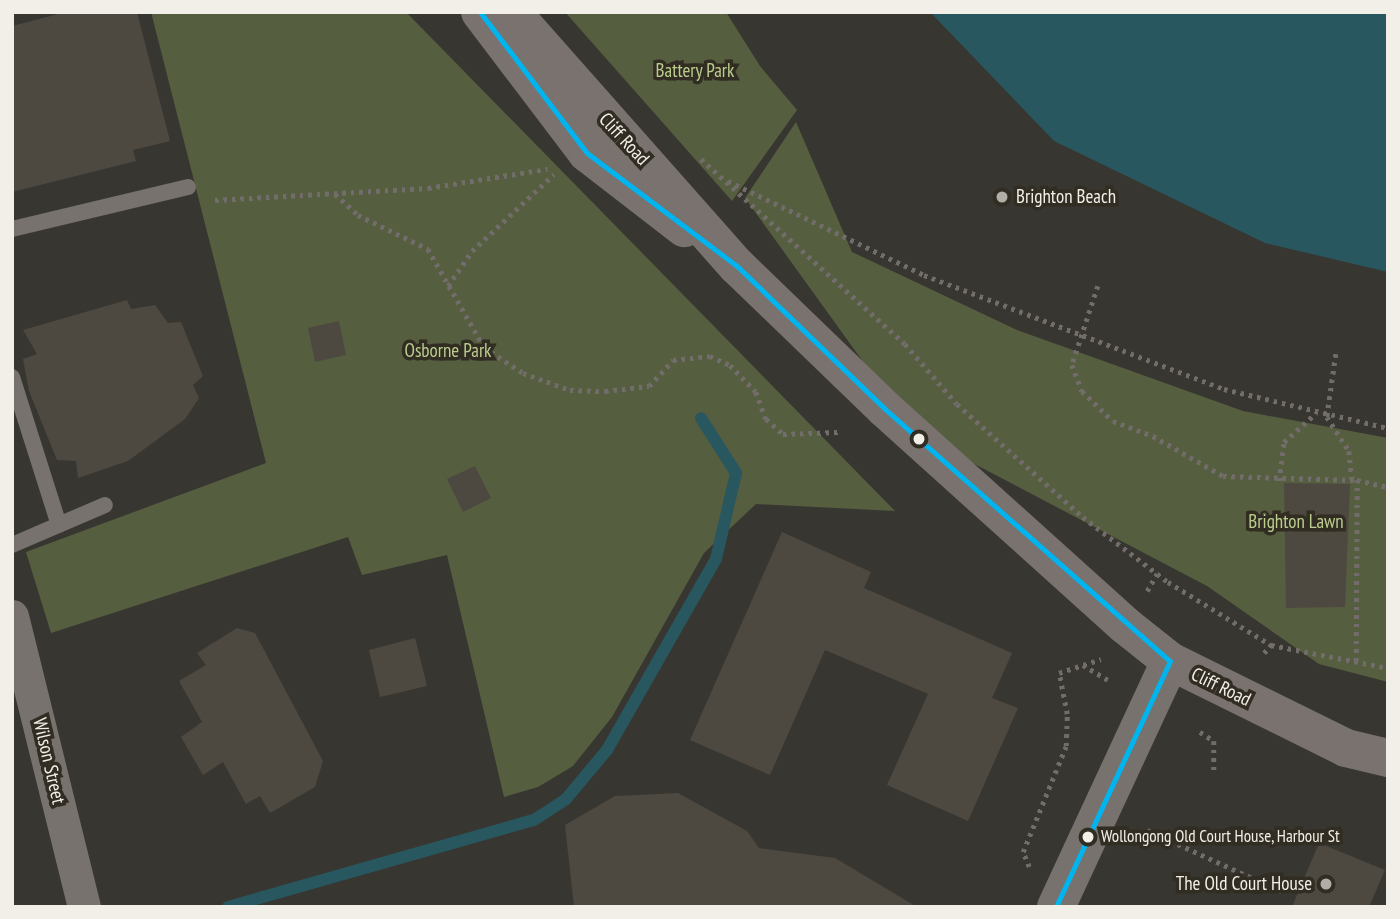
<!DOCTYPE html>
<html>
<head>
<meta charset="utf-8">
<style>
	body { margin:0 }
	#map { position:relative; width:1400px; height:919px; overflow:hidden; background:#383630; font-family:"PT Sans Narrow",sans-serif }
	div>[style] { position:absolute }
	.green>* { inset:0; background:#565e40 }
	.water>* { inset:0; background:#28575f }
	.stream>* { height:12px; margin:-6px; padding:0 6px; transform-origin:6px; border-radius:6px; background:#28575f }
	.building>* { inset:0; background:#4e4940 }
	.path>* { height:4.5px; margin-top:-2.25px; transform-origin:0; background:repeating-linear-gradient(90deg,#726d6b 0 3.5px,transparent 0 8.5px) }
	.service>* { height:16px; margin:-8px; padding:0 8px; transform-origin:8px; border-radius:8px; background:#77726d }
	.minor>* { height:33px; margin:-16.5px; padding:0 16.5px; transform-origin:16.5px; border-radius:16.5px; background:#77726d }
	.tertiary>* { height:38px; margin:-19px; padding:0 19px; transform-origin:19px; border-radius:19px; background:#77726d }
	.secondary>* { height:38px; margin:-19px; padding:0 19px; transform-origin:19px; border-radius:19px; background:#79726f }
	.bus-1>* { height:5px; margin:-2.5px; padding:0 2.5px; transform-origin:2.5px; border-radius:2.5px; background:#00b5ef }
	.dots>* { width:19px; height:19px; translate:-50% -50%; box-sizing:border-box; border:4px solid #322d23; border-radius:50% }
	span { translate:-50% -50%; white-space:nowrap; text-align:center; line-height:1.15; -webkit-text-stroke:7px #322d23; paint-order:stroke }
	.bus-label { font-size:17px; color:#f2efe8 }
	.left { translate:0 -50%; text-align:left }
	.park-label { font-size:19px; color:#bcce8e }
	.street-label { font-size:19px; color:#f2efe8 }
	.poi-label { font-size:19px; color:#f2efe8 }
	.right { translate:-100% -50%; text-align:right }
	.frame { position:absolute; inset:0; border:14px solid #f2efe8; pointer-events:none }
</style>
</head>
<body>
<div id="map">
	<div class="green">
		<i style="clip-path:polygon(151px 12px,406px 12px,895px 511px,756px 504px,704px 553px,612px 717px,573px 766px,538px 787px,504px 797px,447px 555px,362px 575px,348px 537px,51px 633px,26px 552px,266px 463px)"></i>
		<i style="clip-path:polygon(565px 12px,726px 12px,760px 66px,797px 110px,732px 201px)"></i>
		<i style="clip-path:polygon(796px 122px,852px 252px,1017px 330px,1243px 411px,1388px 438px,1388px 682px,1319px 664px,1207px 586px,965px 459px,864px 363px,745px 198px)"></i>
	</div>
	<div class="water">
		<i style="clip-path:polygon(930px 12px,1388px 12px,1388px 272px,1265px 243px,1054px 141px)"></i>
	</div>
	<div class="stream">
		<i style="left:228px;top:907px;width:318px;rotate:-15.9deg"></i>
		<i style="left:534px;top:820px;width:38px;rotate:-33deg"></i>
		<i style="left:566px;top:799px;width:64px;rotate:-50.1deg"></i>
		<i style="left:607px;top:750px;width:220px;rotate:-60.3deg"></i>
		<i style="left:716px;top:559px;width:88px;rotate:-76.9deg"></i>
		<i style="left:736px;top:473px;width:65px;rotate:-122.5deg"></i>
	</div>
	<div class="building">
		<i style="clip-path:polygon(66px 12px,137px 12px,170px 141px,133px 150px,136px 161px,12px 192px,12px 26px)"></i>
		<i style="clip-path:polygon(127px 300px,131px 309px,155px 305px,168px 323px,181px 322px,203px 376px,193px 385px,199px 398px,185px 419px,128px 461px,78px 478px,76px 461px,57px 460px,29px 391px,23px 359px,37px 354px,23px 330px)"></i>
		<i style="clip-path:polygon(339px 321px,346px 355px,315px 362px,308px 328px)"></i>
		<i style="clip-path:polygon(475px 466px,491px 498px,463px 512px,447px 479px)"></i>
		<i style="clip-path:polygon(1284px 483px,1350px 484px,1345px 607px,1286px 608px)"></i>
		<i style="clip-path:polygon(782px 532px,871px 572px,864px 588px,1012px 653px,992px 698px,1018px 708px,968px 821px,887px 785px,928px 694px,825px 650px,770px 775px,690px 740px)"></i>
		<i style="clip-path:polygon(237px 628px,255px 633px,323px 761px,315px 787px,270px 813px,260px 796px,246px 804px,223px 762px,203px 775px,181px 737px,202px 722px,179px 681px,206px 665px,197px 653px)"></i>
		<i style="clip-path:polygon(415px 638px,427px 686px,380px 697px,369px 650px)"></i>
		<i style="clip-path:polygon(678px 793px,747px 831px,759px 848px,835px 858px,917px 907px,574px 907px,565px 825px,615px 796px)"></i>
		<i style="clip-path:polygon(1319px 843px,1385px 870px,1369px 907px,1292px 907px)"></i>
	</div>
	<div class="path">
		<i style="left:701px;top:159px;width:275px;rotate:42.2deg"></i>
		<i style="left:905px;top:344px;width:79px;rotate:49.1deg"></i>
		<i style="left:957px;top:404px;width:169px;rotate:41.9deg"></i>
		<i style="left:1083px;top:517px;width:107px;rotate:37.4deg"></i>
		<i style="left:1168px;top:582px;width:121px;rotate:31.5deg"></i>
		<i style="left:1271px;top:645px;width:119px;rotate:11.1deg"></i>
		<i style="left:728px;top:181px;width:217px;rotate:25.6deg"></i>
		<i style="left:924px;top:275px;width:321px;rotate:20.8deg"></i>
		<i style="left:1224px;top:389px;width:169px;rotate:13.4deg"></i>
		<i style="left:335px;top:194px;width:31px;rotate:42deg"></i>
		<i style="left:358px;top:215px;width:78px;rotate:25.9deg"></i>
		<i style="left:428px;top:249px;width:113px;rotate:60.3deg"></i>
		<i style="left:484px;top:347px;width:47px;rotate:33.7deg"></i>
		<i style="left:523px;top:373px;width:50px;rotate:19.9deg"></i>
		<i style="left:570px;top:390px;width:35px;rotate:2deg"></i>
		<i style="left:605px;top:391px;width:44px;rotate:-6.5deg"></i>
		<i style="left:649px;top:386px;width:35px;rotate:-47deg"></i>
		<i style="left:673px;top:360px;width:37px;rotate:-6deg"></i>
		<i style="left:710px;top:356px;width:22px;rotate:24deg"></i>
		<i style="left:730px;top:365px;width:37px;rotate:46deg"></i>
		<i style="left:756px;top:392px;width:29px;rotate:70deg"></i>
		<i style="left:766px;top:419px;width:23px;rotate:41deg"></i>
		<i style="left:783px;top:434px;width:55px;rotate:-2.1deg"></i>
		<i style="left:215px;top:200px;width:213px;rotate:-3.2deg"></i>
		<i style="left:428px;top:188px;width:121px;rotate:-9.1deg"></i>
		<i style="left:448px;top:286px;width:42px;rotate:-55.6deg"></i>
		<i style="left:472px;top:251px;width:112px;rotate:-43.2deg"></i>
		<i style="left:1098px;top:286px;width:83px;rotate:108.2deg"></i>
		<i style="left:1072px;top:365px;width:28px;rotate:69deg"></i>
		<i style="left:1082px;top:391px;width:43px;rotate:44.1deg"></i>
		<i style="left:1113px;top:421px;width:43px;rotate:20.6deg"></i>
		<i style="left:1153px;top:436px;width:81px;rotate:29.7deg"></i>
		<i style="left:1223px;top:476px;width:134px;rotate:1.7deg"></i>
		<i style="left:1357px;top:480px;width:32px;rotate:13deg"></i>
		<i style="left:1336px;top:354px;width:64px;rotate:98.1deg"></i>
		<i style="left:1327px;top:417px;width:40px;rotate:57.1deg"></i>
		<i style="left:1349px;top:451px;width:28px;rotate:84deg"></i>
		<i style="left:1279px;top:481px;width:39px;rotate:-83deg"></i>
		<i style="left:1284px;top:442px;width:43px;rotate:-42.2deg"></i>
		<i style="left:1147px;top:591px;width:20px;rotate:-60deg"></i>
		<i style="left:1264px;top:653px;width:11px;rotate:-49deg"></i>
		<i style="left:1356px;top:661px;width:181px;rotate:-89.7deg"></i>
		<i style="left:1083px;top:665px;width:29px;rotate:31deg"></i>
		<i style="left:1200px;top:732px;width:17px;rotate:33deg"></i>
		<i style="left:1214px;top:741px;width:30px;rotate:90deg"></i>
		<i style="left:1147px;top:830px;width:149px;rotate:24.5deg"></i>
		<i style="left:1029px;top:867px;width:16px;rotate:-112deg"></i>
		<i style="left:1023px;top:852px;width:114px;rotate:-67.9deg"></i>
		<i style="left:1066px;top:746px;width:32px;rotate:-88deg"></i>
		<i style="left:1067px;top:714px;width:42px;rotate:-101deg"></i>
		<i style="left:1059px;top:673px;width:44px;rotate:-18.4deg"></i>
	</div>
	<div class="service">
		<i style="left:12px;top:229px;width:181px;rotate:-13.4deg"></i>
		<i style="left:12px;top:377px;width:155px;rotate:72.4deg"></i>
		<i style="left:12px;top:545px;width:101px;rotate:-23.3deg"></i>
	</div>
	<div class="minor">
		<i style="left:12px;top:616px;width:300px;rotate:76.1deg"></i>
	</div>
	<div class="tertiary">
		<i style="left:1056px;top:907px;width:271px;rotate:-65.1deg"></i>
	</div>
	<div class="secondary">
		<i style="left:480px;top:12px;width:177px;rotate:52.8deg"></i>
		<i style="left:587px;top:153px;width:123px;rotate:37.7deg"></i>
		<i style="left:512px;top:12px;width:339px;rotate:48.5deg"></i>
		<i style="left:737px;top:266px;width:206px;rotate:44deg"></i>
		<i style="left:885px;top:409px;width:324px;rotate:42deg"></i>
		<i style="left:1126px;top:626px;width:56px;rotate:38.5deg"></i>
		<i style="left:1170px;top:661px;width:196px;rotate:26.3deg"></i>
		<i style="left:1346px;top:748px;width:43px;rotate:13.4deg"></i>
	</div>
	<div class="bus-1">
		<i style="left:480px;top:12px;width:177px;rotate:52.8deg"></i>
		<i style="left:587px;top:153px;width:188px;rotate:37deg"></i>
		<i style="left:737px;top:266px;width:206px;rotate:44deg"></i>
		<i style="left:885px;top:409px;width:380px;rotate:41.5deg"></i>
		<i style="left:1170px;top:661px;width:271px;rotate:114.9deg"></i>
	</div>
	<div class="dots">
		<i style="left:1002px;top:197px;background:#b1aea8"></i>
		<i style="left:919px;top:439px;background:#f2efe8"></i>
		<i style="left:1088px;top:837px;background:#f2efe8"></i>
		<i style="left:1326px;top:884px;background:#b1aea8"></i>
	</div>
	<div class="bus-label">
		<span class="left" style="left:1101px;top:837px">Wollongong Old Court House, Harbour St</span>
	</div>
	<div class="park-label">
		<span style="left:695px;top:71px">Battery Park</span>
		<span style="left:448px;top:351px">Osborne Park</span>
		<span style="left:1296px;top:522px">Brighton Lawn</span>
	</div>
	<div class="street-label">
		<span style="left:624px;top:139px;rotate:47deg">Cliff Road</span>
		<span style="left:1221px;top:687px;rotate:26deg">Cliff Road</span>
		<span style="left:49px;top:761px;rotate:77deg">Wilson Street</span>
	</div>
	<div class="poi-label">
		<span class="left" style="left:1016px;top:197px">Brighton Beach</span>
		<span class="right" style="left:1312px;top:884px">The Old Court House</span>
	</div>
	<div class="frame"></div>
</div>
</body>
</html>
